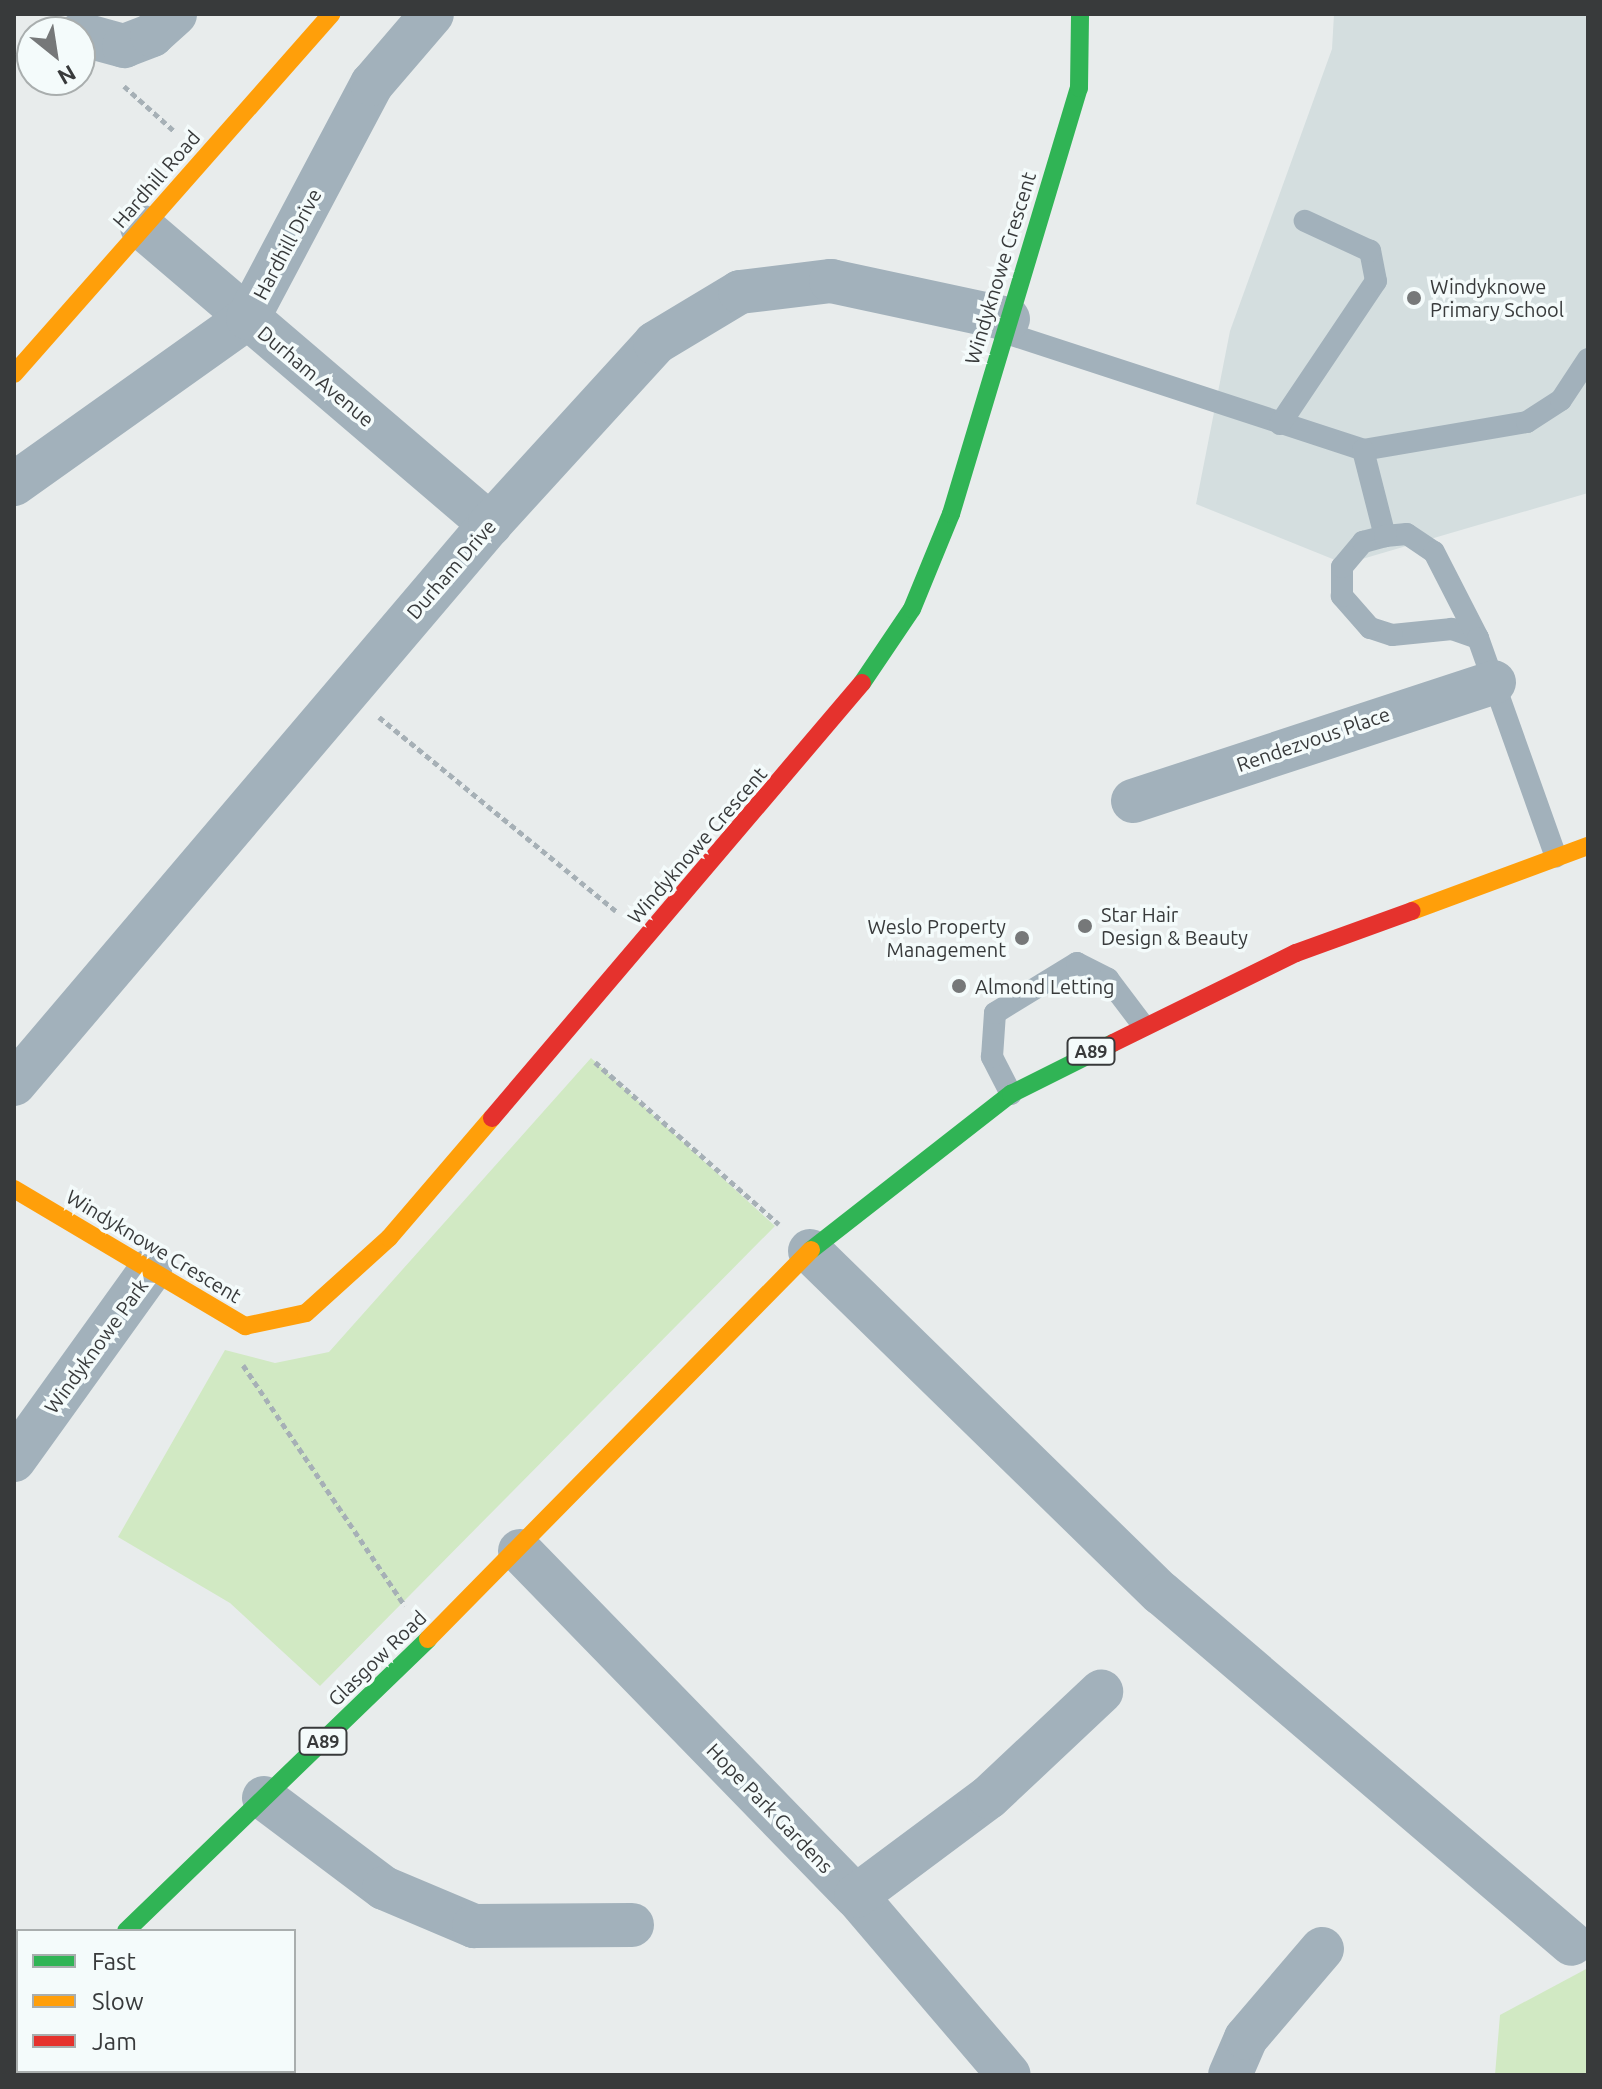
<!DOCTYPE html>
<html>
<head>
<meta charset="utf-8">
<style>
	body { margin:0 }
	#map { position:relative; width:1602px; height:2089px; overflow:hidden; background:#e8ecec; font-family:Ubuntu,sans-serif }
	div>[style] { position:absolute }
	.built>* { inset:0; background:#d4dedf }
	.green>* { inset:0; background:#d1e9c3 }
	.path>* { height:5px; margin-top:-2.5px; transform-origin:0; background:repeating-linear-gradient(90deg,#a6b0b6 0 6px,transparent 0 10px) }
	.lane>* { height:22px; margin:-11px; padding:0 11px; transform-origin:11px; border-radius:11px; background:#a2b1bb }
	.street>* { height:44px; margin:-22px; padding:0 22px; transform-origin:22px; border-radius:22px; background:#a2b1bb }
	.fast>* { height:18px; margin:-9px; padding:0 9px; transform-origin:9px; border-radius:9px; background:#30b455 }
	.slow>* { height:18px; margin:-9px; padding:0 9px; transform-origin:9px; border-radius:9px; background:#ff9f0a }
	.jam>* { height:18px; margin:-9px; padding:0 9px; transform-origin:9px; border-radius:9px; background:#e5322d }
	.dots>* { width:22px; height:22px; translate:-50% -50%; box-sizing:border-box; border:4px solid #f4fbfb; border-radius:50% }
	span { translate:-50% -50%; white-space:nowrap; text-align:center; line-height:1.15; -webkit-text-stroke:7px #f4fbfb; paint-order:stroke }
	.shield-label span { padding:2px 6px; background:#f4fbfb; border:2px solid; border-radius:6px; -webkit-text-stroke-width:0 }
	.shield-label { font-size:18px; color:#383a3b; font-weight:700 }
	.street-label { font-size:20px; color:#383a3b }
	.poi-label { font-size:20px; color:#383a3b }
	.left { translate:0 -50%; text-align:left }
	.right { translate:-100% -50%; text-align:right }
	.frame { position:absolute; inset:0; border:16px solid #383a3b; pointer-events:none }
	.legend { position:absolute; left:16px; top:1929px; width:280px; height:144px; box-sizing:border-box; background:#f4fbfb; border:2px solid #a9aeae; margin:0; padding:10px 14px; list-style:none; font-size:24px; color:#383a3b }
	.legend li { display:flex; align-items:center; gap:16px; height:40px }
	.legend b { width:40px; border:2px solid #a9aeae }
	.north { position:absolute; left:16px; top:16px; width:80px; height:80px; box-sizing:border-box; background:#f4fbfb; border:2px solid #a9aeae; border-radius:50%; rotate:150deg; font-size:22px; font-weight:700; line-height:32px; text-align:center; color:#383a3b }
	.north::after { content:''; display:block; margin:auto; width:28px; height:36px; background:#767879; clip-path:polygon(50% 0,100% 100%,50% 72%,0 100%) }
</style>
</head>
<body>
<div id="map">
	<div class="built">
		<i style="clip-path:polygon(1334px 14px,1588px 14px,1588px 493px,1345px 564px,1196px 504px,1230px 331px,1332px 49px)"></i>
	</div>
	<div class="green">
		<i style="clip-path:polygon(591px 1058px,775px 1226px,320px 1686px,230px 1603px,118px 1537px,225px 1350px,275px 1363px,329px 1352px)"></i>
		<i style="clip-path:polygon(1588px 1968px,1588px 2075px,1495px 2075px,1500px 2015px)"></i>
	</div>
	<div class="path">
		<i style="left:124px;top:86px;width:66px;rotate:41.9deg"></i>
		<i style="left:379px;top:717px;width:306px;rotate:39.3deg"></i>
		<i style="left:595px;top:1062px;width:245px;rotate:41.4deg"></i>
		<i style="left:243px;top:1365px;width:290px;rotate:56.1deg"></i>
	</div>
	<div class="lane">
		<i style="left:1003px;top:332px;width:379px;rotate:18.1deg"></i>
		<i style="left:1363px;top:450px;width:166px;rotate:-9.7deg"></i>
		<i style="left:1527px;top:422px;width:40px;rotate:-32.9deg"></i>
		<i style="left:1561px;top:400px;width:49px;rotate:-56.6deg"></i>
		<i style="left:1280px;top:424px;width:172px;rotate:-56.1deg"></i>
		<i style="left:1376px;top:281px;width:31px;rotate:-101deg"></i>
		<i style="left:1370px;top:251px;width:72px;rotate:-155.2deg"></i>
		<i style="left:1363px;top:450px;width:89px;rotate:75.7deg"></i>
		<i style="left:1478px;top:638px;width:28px;rotate:-161deg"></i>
		<i style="left:1452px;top:629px;width:60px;rotate:174.3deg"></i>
		<i style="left:1392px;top:635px;width:23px;rotate:-162deg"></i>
		<i style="left:1370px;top:628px;width:43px;rotate:-131.2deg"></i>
		<i style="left:1342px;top:596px;width:29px;rotate:-90deg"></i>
		<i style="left:1342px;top:567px;width:33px;rotate:-50deg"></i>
		<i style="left:1363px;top:542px;width:23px;rotate:-15deg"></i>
		<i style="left:1385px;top:536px;width:22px;rotate:-5deg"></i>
		<i style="left:1407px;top:534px;width:32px;rotate:34deg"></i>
		<i style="left:1434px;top:552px;width:97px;rotate:62.9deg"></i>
		<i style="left:1478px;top:638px;width:232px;rotate:70.4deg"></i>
		<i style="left:1011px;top:1094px;width:42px;rotate:-117.2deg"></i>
		<i style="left:992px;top:1057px;width:44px;rotate:-86.1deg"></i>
		<i style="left:995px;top:1013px;width:96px;rotate:-31.4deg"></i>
		<i style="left:1077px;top:963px;width:35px;rotate:27deg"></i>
		<i style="left:1108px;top:979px;width:56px;rotate:52.9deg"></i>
	</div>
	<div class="street">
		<i style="left:80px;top:34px;width:46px;rotate:15.3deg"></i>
		<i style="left:124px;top:46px;width:30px;rotate:-21deg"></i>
		<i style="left:152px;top:35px;width:31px;rotate:-42deg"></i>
		<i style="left:142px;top:227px;width:458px;rotate:40.5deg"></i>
		<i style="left:14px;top:484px;width:287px;rotate:-35.4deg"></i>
		<i style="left:248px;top:318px;width:265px;rotate:-62.1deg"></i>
		<i style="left:372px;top:84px;width:92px;rotate:-49.4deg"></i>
		<i style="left:1133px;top:801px;width:380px;rotate:-18.2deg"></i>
		<i style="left:14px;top:1084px;width:735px;rotate:-49.64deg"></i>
		<i style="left:490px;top:524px;width:245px;rotate:-47.6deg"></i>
		<i style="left:655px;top:343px;width:99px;rotate:-31deg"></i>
		<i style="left:740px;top:292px;width:92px;rotate:-6.9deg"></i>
		<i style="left:831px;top:281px;width:181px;rotate:12.1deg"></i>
		<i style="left:810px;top:1251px;width:490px;rotate:44.3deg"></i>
		<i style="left:1161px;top:1593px;width:540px;rotate:40.5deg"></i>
		<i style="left:14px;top:1460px;width:233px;rotate:-54.3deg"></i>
		<i style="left:520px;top:1551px;width:482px;rotate:45.8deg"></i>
		<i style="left:856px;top:1896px;width:235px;rotate:49.5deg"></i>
		<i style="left:264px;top:1798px;width:150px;rotate:36.9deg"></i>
		<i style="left:384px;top:1888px;width:98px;rotate:22.9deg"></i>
		<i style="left:474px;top:1926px;width:158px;rotate:-0.4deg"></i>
		<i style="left:856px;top:1896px;width:166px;rotate:-36.7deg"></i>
		<i style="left:989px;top:1797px;width:154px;rotate:-43.2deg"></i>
		<i style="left:1230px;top:2075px;width:40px;rotate:-66.6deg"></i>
		<i style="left:1246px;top:2038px;width:117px;rotate:-49.5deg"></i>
	</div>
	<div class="fast">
		<i style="left:862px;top:683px;width:89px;rotate:-56deg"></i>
		<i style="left:912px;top:609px;width:103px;rotate:-67.7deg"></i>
		<i style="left:951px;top:514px;width:445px;rotate:-73.3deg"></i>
		<i style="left:1079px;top:88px;width:74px;rotate:-89.2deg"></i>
		<i style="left:811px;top:1250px;width:254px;rotate:-38deg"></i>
		<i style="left:1011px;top:1094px;width:114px;rotate:-26.6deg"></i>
		<i style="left:126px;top:1931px;width:420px;rotate:-44deg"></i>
		<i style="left:14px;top:2038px;width:6px;rotate:-45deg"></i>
	</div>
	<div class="slow">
		<i style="left:14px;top:374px;width:480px;rotate:-48.6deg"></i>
		<i style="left:1412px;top:911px;width:188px;rotate:-20.3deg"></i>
		<i style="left:14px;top:1189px;width:269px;rotate:30.7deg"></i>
		<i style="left:245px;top:1326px;width:62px;rotate:-12deg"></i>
		<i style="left:306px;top:1313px;width:112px;rotate:-42.1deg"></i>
		<i style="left:389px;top:1238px;width:158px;rotate:-49.4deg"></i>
		<i style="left:428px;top:1639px;width:546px;rotate:-45.45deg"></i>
	</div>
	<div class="jam">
		<i style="left:1113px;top:1043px;width:204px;rotate:-26.2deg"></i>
		<i style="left:1296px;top:953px;width:123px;rotate:-19.9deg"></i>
		<i style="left:492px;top:1118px;width:571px;rotate:-49.62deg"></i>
	</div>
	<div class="dots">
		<i style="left:1414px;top:298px;background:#767879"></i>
		<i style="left:1085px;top:926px;background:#767879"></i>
		<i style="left:1022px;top:938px;background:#767879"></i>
		<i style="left:959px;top:986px;background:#767879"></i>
	</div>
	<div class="shield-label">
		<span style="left:1091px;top:1051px">A89</span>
		<span style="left:323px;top:1741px">A89</span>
	</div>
	<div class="street-label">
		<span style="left:156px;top:179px;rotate:-49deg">Hardhill Road</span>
		<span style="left:287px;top:244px;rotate:-62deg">Hardhill Drive</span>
		<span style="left:1000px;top:268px;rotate:-73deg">Windyknowe Crescent</span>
		<span style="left:316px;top:376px;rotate:40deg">Durham Avenue</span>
		<span style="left:451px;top:569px;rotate:-49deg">Durham Drive</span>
		<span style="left:1313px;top:739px;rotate:-19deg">Rendezvous Place</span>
		<span style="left:697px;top:845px;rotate:-49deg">Windyknowe Crescent</span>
		<span style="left:154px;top:1246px;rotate:31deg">Windyknowe Crescent</span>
		<span style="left:96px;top:1346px;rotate:-54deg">Windyknowe Park</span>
		<span style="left:377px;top:1658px;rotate:-44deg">Glasgow Road</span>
		<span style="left:770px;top:1808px;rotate:46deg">Hope Park Gardens</span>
	</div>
	<div class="poi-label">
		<span class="left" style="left:1430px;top:298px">Windyknowe<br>Primary School</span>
		<span class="left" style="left:1101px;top:926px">Star Hair<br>Design &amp; Beauty</span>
		<span class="right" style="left:1006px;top:938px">Weslo Property<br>Management</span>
		<span class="left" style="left:975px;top:986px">Almond Letting</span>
	</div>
	<div class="frame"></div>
	<ul class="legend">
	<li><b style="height:10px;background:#30b455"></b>Fast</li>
	<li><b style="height:10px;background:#ff9f0a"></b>Slow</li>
	<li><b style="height:10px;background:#e5322d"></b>Jam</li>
	</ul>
	<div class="north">N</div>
</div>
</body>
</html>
